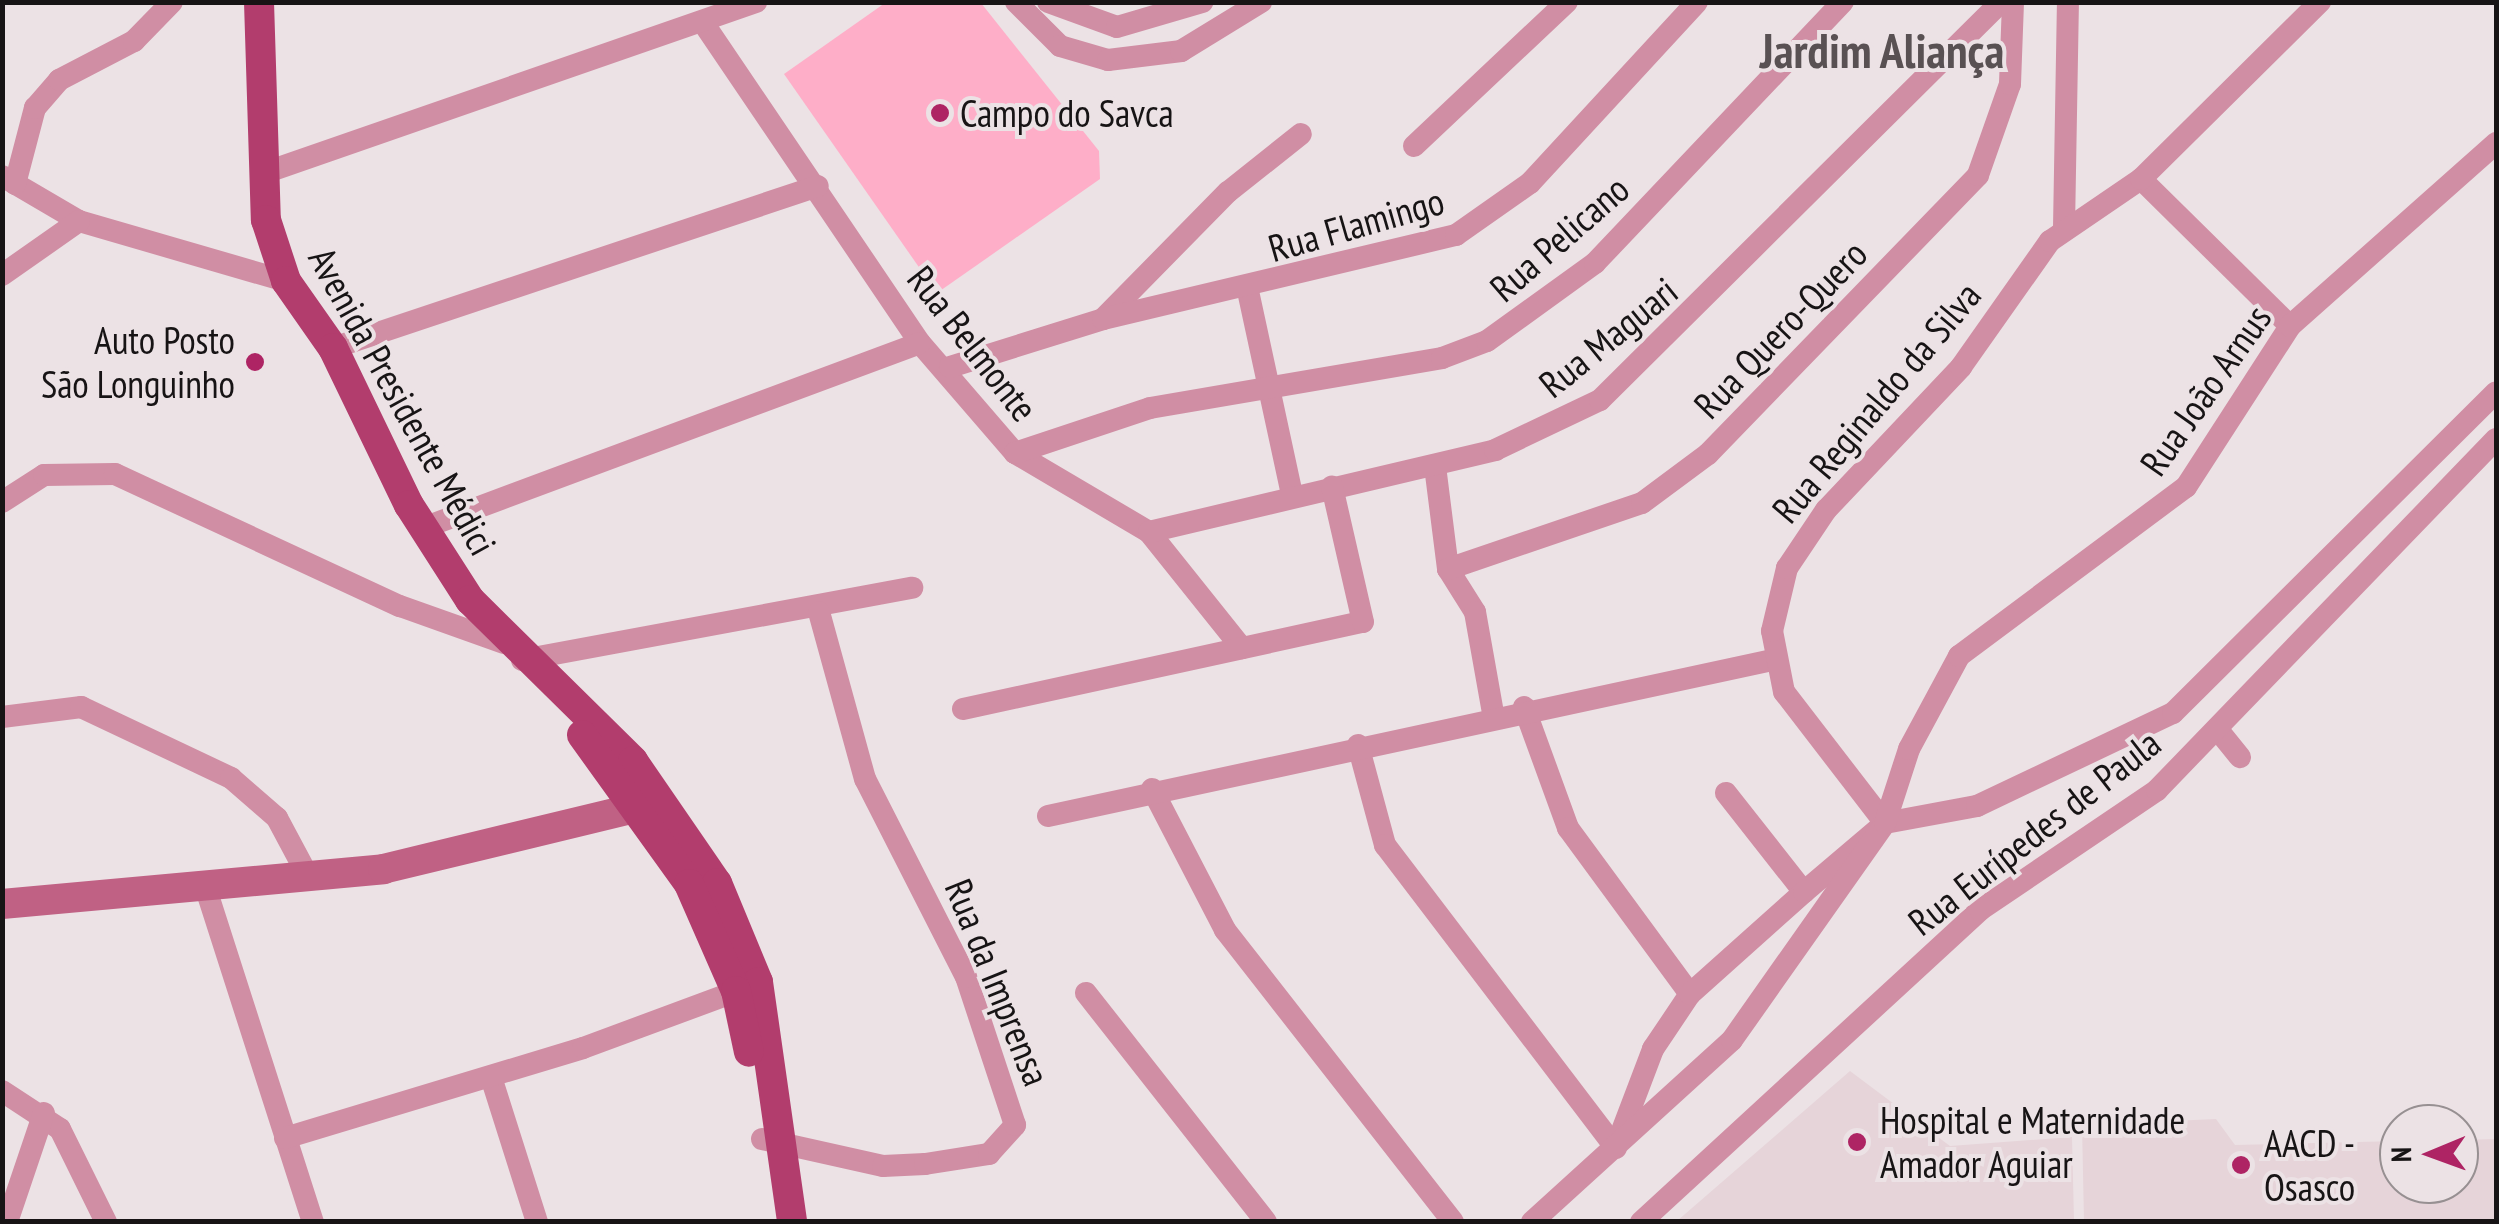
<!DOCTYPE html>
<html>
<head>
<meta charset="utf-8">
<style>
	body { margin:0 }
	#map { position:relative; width:2499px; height:1224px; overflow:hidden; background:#ece2e5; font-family:"PT Sans Narrow",sans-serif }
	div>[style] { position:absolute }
	.built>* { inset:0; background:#e6d4d9 }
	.green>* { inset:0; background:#feaec8 }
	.street>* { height:22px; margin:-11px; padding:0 11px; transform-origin:11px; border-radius:11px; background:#d08ea4 }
	.secondary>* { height:30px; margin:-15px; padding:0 15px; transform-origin:15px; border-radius:15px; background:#c06184 }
	.primary>* { height:30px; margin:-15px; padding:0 15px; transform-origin:15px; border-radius:15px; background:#b23d6d }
	.dots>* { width:28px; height:28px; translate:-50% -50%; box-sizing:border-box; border:5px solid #ece2e5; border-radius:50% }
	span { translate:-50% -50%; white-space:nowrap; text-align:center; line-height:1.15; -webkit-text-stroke:8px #ece2e5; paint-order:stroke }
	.poi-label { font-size:38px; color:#171415 }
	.left { translate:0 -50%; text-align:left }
	.right { translate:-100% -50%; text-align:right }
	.street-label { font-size:38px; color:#171415 }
	.district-label { font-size:48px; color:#595153; font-weight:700 }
	.frame { position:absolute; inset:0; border:5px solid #171415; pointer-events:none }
	.north { position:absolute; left:2379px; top:1104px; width:100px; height:100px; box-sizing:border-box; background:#ece2e5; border:2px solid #979092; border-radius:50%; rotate:269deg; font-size:28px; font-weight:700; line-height:40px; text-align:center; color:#171415 }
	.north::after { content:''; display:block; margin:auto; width:35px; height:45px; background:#ae2464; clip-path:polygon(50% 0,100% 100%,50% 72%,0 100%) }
</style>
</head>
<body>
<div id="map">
	<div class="built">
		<i style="clip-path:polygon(1850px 1071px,1950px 1146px,2072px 1137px,2074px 1221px,1677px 1221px)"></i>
		<i style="clip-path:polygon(2216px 1119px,2235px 1145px,2399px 1141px,2399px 1184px,2459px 1184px,2459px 1140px,2496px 1139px,2496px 1221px,2084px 1221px,2082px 1125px)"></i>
	</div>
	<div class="green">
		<i style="clip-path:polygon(885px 3px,981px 3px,1099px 151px,1100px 179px,937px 293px,784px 74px)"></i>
	</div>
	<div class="street">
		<i style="left:1016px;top:2px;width:62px;rotate:45deg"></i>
		<i style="left:1060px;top:46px;width:50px;rotate:16.3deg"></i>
		<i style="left:1108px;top:60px;width:74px;rotate:-7deg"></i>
		<i style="left:1181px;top:51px;width:94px;rotate:-31.5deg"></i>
		<i style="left:1048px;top:2px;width:73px;rotate:19.9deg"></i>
		<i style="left:1117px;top:27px;width:89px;rotate:-16.4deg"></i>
		<i style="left:704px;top:24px;width:385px;rotate:55.9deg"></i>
		<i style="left:920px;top:343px;width:145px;rotate:49.2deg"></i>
		<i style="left:1015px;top:453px;width:156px;rotate:30.5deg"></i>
		<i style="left:1149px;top:532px;width:149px;rotate:51.3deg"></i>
		<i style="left:1414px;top:146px;width:210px;rotate:-43.3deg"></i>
		<i style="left:267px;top:172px;width:518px;rotate:-19.17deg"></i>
		<i style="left:2px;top:176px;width:89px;rotate:30.3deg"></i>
		<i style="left:79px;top:221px;width:216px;rotate:16.2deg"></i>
		<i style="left:2141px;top:179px;width:209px;rotate:44.6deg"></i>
		<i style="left:15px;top:184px;width:79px;rotate:-75.3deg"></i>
		<i style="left:35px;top:108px;width:37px;rotate:-49deg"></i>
		<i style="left:59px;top:80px;width:85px;rotate:-27.5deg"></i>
		<i style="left:134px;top:41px;width:54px;rotate:-45.7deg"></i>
		<i style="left:2064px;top:228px;width:226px;rotate:-89deg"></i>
		<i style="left:2px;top:275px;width:94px;rotate:-35deg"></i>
		<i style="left:1248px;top:291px;width:208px;rotate:77.8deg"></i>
		<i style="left:1103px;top:319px;width:178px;rotate:-45.5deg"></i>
		<i style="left:1228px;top:192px;width:93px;rotate:-38.5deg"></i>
		<i style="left:333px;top:348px;width:511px;rotate:-18.47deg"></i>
		<i style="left:950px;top:367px;width:160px;rotate:-17.4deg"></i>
		<i style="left:1103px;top:319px;width:363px;rotate:-13.4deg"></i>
		<i style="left:1456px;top:235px;width:90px;rotate:-35.1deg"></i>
		<i style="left:1530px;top:183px;width:246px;rotate:-47.3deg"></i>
		<i style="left:1015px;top:453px;width:142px;rotate:-18.4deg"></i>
		<i style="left:1150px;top:408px;width:296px;rotate:-9.7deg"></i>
		<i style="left:1442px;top:358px;width:48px;rotate:-20.7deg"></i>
		<i style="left:1487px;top:341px;width:133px;rotate:-35.8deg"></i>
		<i style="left:1595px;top:263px;width:360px;rotate:-46.5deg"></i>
		<i style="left:1435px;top:466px;width:104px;rotate:82.8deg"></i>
		<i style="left:1448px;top:569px;width:51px;rotate:57.9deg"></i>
		<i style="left:1475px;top:612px;width:103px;rotate:79.9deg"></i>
		<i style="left:2px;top:502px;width:50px;rotate:-32.7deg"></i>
		<i style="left:44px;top:475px;width:71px;rotate:-0.8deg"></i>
		<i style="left:115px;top:474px;width:314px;rotate:24.9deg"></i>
		<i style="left:400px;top:606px;width:110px;rotate:19.6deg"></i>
		<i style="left:423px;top:528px;width:530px;rotate:-20.42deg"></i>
		<i style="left:1149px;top:532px;width:356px;rotate:-13.3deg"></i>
		<i style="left:1495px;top:450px;width:116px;rotate:-25.5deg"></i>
		<i style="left:1600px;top:400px;width:565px;rotate:-44.78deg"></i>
		<i style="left:1448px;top:569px;width:205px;rotate:-18.8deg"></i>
		<i style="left:1642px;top:503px;width:82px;rotate:-36.6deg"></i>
		<i style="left:1708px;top:454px;width:388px;rotate:-45.9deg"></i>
		<i style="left:1978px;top:175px;width:96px;rotate:-70.6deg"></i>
		<i style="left:2010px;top:84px;width:82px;rotate:-87.9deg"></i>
		<i style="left:522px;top:660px;width:397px;rotate:-10.5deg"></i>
		<i style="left:1524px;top:707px;width:129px;rotate:70deg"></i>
		<i style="left:1568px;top:828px;width:206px;rotate:53.7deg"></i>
		<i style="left:963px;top:709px;width:409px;rotate:-12.3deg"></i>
		<i style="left:1363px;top:622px;width:139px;rotate:-102.9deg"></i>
		<i style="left:2px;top:717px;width:80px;rotate:-7.2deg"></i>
		<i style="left:81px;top:707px;width:166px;rotate:25.3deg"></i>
		<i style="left:231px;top:778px;width:61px;rotate:41deg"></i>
		<i style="left:277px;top:818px;width:68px;rotate:61.9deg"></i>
		<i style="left:2218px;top:730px;width:35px;rotate:51deg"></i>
		<i style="left:1358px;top:745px;width:104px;rotate:74.9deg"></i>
		<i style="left:1385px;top:845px;width:381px;rotate:52.7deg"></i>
		<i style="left:1152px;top:789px;width:159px;rotate:62.6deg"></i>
		<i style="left:1225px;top:930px;width:370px;rotate:52deg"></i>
		<i style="left:1726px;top:793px;width:126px;rotate:51.8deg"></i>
		<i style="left:1048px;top:816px;width:741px;rotate:-12.16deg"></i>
		<i style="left:1885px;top:823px;width:165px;rotate:-127.6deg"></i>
		<i style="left:1784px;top:692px;width:62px;rotate:-101.1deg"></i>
		<i style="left:1772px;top:631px;width:65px;rotate:-76.6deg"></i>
		<i style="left:1787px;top:568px;width:70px;rotate:-56.1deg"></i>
		<i style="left:1826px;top:510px;width:197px;rotate:-46.6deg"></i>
		<i style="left:1961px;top:367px;width:154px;rotate:-54.8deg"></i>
		<i style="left:2050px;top:241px;width:110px;rotate:-34.3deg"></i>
		<i style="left:2141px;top:179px;width:252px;rotate:-44.7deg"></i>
		<i style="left:206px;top:889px;width:350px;rotate:72.2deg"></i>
		<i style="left:1086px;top:993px;width:291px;rotate:51.8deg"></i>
		<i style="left:491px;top:1077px;width:152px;rotate:72.4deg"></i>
		<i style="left:2px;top:1091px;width:69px;rotate:33.2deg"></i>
		<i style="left:60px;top:1129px;width:104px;rotate:63.7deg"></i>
		<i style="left:285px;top:1138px;width:311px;rotate:-16.8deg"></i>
		<i style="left:583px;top:1048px;width:176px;rotate:-20.3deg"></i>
		<i style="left:762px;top:1139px;width:124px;rotate:12.6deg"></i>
		<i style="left:883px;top:1166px;width:42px;rotate:-2.7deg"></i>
		<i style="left:925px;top:1164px;width:65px;rotate:-8.9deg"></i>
		<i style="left:989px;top:1154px;width:39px;rotate:-48deg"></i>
		<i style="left:1015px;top:1125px;width:156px;rotate:-108.3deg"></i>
		<i style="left:966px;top:977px;width:222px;rotate:-117deg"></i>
		<i style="left:865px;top:779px;width:173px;rotate:-105.4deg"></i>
		<i style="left:1617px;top:1144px;width:102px;rotate:-69.2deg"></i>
		<i style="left:1653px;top:1049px;width:66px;rotate:-56.1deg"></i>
		<i style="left:1690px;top:994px;width:153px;rotate:-41.8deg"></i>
		<i style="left:1804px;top:892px;width:106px;rotate:-40.4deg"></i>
		<i style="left:1885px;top:823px;width:94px;rotate:-10.5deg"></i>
		<i style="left:1977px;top:806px;width:217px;rotate:-25.4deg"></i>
		<i style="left:2173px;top:713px;width:455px;rotate:-44.8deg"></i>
		<i style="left:7px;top:1222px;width:115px;rotate:-71.3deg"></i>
		<i style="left:1532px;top:1222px;width:270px;rotate:-42.3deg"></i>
		<i style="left:1732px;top:1040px;width:266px;rotate:-54.8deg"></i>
		<i style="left:1885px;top:823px;width:78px;rotate:-72deg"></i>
		<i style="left:1909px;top:749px;width:106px;rotate:-61.7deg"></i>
		<i style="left:1959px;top:656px;width:283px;rotate:-36.7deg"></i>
		<i style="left:2186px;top:487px;width:192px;rotate:-57.1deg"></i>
		<i style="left:2290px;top:326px;width:276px;rotate:-41.6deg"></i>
		<i style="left:1641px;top:1222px;width:461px;rotate:-42.6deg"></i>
		<i style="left:1980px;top:910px;width:214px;rotate:-34.1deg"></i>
		<i style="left:2157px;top:790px;width:488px;rotate:-46deg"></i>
	</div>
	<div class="secondary">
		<i style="left:2px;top:904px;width:383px;rotate:-5.2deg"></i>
		<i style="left:383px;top:869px;width:285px;rotate:-13.6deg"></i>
	</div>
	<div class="primary">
		<i style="left:259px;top:2px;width:218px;rotate:88.2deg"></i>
		<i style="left:266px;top:220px;width:64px;rotate:71.8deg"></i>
		<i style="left:286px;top:281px;width:82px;rotate:55deg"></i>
		<i style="left:333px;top:348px;width:174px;rotate:64.2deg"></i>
		<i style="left:409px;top:505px;width:113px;rotate:57.3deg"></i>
		<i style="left:470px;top:600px;width:229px;rotate:44.6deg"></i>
		<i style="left:633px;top:761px;width:148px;rotate:55.5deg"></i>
		<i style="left:717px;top:883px;width:107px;rotate:67.5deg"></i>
		<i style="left:758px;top:982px;width:242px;rotate:81.9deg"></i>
		<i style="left:582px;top:735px;width:183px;rotate:54.3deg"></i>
		<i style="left:689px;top:884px;width:117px;rotate:66.3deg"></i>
		<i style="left:736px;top:991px;width:62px;rotate:78deg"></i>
	</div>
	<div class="dots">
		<i style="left:940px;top:113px;background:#ae2464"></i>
		<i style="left:255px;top:362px;background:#ae2464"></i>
		<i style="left:1857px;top:1142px;background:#ae2464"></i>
		<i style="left:2241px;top:1165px;background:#ae2464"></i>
	</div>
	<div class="poi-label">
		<span class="left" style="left:960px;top:113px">Campo do Savca</span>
		<span class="right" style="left:235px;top:362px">Auto Posto<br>São Longuinho</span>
		<span class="left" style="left:1880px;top:1142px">Hospital e Maternidade<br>Amador Aguiar</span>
		<span class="left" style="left:2264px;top:1165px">AACD -<br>Osasco</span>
	</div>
	<div class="street-label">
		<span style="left:1356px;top:224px;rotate:-16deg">Rua Flamingo</span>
		<span style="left:1559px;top:238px;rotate:-41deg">Rua Pelicano</span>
		<span style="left:1780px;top:329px;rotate:-46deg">Rua Quero-Quero</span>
		<span style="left:1608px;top:337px;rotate:-39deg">Rua Maguari</span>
		<span style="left:973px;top:343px;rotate:52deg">Rua Belmonte</span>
		<span style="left:2205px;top:390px;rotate:-55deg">Rua João Arnus</span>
		<span style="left:403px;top:401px;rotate:61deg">Avenida Presidente Médici</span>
		<span style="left:1876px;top:402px;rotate:-50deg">Rua Reginaldo da Silva</span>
		<span style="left:2034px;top:832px;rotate:-38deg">Rua Eurípedes de Paula</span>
		<span style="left:998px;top:982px;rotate:68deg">Rua da Imprensa</span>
	</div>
	<div class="district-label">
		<span style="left:1882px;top:51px">Jardim Aliança</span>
	</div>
	<div class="frame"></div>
	<div class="north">N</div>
</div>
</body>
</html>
